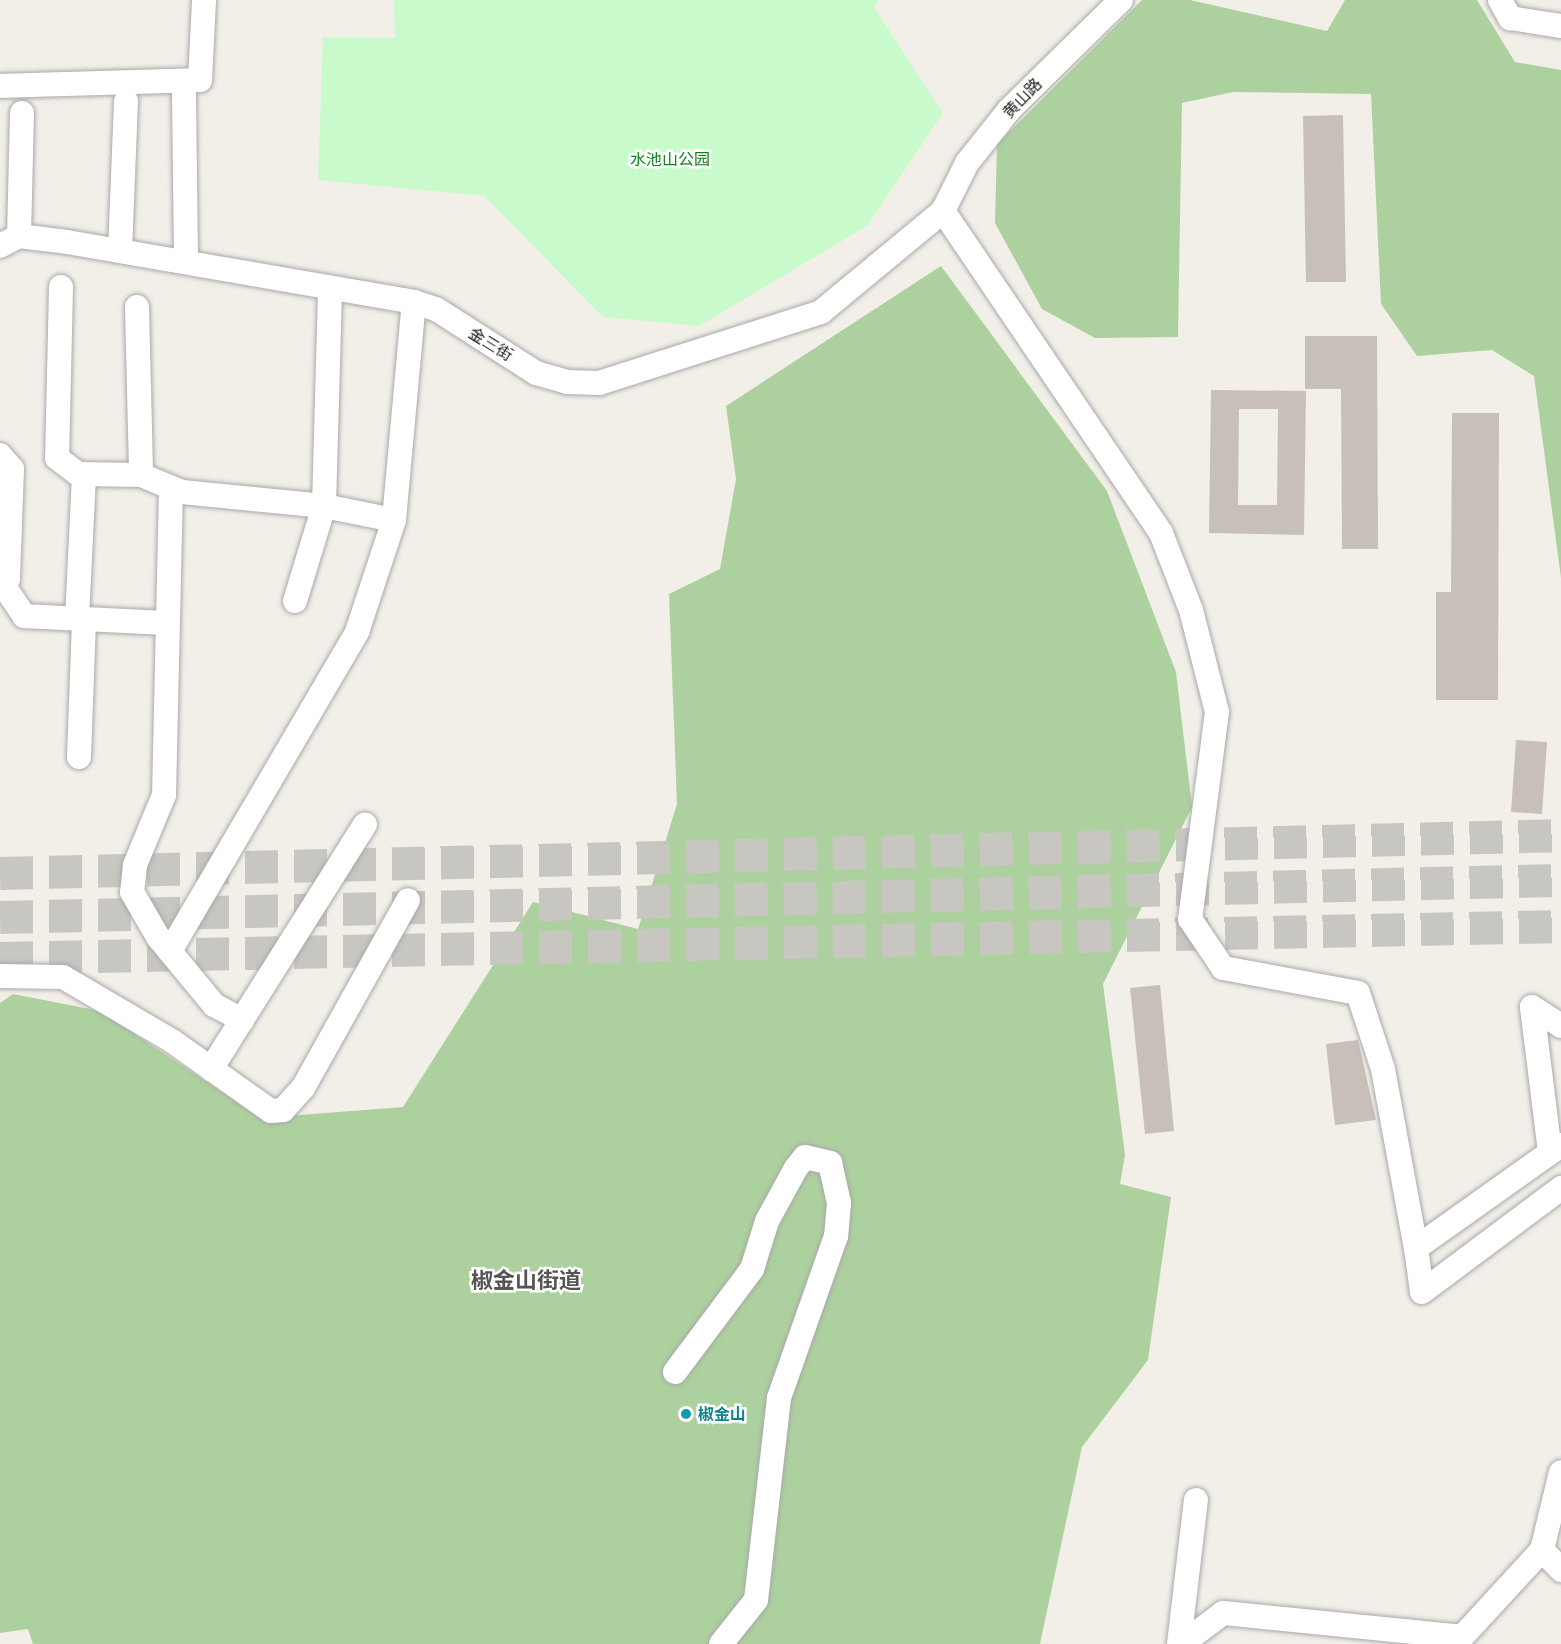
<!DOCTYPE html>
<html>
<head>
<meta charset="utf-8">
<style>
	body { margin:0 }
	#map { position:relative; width:1561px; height:1644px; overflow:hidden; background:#f2efe9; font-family:Manrope,"Noto Sans SC",sans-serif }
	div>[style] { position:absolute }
	.forest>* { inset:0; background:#add19e }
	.park>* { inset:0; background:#c8facc }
	.building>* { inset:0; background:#c7bfb8 }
	.highway-tunnel>* { height:33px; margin-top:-16.5px; transform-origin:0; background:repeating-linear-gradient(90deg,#c8c6c1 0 33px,transparent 0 49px) }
	.roads { filter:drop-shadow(0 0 2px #a9a9a9) drop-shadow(0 0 2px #a9a9a9) }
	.minor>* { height:24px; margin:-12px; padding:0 12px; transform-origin:12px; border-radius:12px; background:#fff }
	.dots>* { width:16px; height:16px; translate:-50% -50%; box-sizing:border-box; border:3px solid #fff; border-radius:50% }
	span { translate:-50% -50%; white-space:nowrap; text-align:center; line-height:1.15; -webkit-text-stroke:5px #fff; paint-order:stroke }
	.street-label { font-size:16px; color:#222 }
	.park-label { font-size:16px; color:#0c8416 }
	.culture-label { font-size:16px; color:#0d838f; font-weight:700 }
	.left { translate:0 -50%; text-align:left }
	.district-label { font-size:22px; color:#555; font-weight:700 }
</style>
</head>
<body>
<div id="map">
	<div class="forest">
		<i style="clip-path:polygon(1142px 0,1190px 0,1327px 31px,1345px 0,1477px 0,1515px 62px,1561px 70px,1561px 578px,1534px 376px,1492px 350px,1417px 356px,1381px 304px,1371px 94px,1233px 92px,1182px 103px,1178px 337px,1095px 338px,1042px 309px,995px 223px,997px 144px)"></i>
		<i style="clip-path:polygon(941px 266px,1107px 491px,1176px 672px,1192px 807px,1103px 984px,1125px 1155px,1120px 1184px,1171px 1197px,1148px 1360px,1082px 1447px,1040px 1644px,33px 1644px,28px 1629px,0 1633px,0 1003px,13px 994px,100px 1011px,261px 1118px,403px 1107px,533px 902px,638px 929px,677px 804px,669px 594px,720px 569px,736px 479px,726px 406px)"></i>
	</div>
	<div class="park">
		<i style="clip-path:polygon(394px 0,878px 0,874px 7px,943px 113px,867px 226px,699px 326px,603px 317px,484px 196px,318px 180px,323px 37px,395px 38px)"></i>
	</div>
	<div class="building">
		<i style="clip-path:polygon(1343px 115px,1346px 282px,1306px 282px,1303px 116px)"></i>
		<i style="clip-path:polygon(1305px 336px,1377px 336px,1378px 549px,1342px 549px,1341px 389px,1305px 389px)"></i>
		<i style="clip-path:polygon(evenodd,1211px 390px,1306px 391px,1304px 535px,1209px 533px,1211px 390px,1239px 409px,1278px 409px,1277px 505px,1238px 505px,1239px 409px)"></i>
		<i style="clip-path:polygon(1452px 413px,1499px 413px,1498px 700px,1436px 700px,1436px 592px,1451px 592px)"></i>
		<i style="clip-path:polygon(1516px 740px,1547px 742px,1542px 814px,1511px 812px)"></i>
		<i style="clip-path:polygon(1160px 985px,1174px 1131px,1145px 1134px,1130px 988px)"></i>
		<i style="clip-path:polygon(1358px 1040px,1376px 1120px,1335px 1125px,1326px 1044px)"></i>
	</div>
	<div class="highway-tunnel">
		<i style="left:0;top:873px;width:1561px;rotate:-1.39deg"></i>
		<i style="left:0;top:917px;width:1561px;rotate:-1.36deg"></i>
		<i style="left:0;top:958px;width:1561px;rotate:-1.17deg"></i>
	</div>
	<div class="roads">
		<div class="minor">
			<i style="left:1500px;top:0;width:21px;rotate:61deg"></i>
			<i style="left:1510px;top:18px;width:52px;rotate:8.9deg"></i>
			<i style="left:0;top:86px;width:200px;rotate:-1.7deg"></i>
			<i style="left:200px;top:80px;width:80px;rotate:-87.1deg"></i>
			<i style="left:184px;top:95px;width:166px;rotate:89.3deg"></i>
			<i style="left:943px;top:211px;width:389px;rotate:55.9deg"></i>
			<i style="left:1161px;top:533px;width:83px;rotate:68.7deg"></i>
			<i style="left:1191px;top:610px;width:105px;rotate:75.7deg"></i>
			<i style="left:1217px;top:712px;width:209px;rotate:97.4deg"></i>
			<i style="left:1190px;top:919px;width:59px;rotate:56deg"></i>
			<i style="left:1223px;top:968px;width:137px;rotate:10.5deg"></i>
			<i style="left:1358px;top:993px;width:80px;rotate:71.8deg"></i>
			<i style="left:1383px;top:1069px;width:182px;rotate:79.6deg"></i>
			<i style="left:1416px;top:1248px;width:178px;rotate:-35.4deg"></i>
			<i style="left:19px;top:236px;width:123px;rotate:-88.6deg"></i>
			<i style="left:0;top:246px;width:21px;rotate:-28deg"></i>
			<i style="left:19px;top:236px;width:48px;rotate:7.1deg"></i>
			<i style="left:67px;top:242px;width:352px;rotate:9.8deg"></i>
			<i style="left:414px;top:302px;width:23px;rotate:18deg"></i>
			<i style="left:436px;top:309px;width:119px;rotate:32.6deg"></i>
			<i style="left:536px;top:373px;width:32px;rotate:16deg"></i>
			<i style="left:567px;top:382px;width:32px;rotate:2deg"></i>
			<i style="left:599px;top:383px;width:233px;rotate:-17.7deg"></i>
			<i style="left:821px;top:312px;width:158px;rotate:-39.6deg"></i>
			<i style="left:943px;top:211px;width:54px;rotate:-63.4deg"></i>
			<i style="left:967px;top:163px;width:68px;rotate:-51.6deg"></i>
			<i style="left:1009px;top:110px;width:157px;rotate:-44.5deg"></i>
			<i style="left:120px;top:251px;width:150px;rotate:-87.7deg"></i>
			<i style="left:61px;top:287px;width:171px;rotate:91.3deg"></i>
			<i style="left:57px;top:458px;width:26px;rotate:37deg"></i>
			<i style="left:78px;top:474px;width:63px;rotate:0.9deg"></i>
			<i style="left:141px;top:475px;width:44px;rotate:22.5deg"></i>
			<i style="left:182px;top:492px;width:143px;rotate:5.6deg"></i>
			<i style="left:324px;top:506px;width:71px;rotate:11.3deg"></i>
			<i style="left:137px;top:307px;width:168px;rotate:88.6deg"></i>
			<i style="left:0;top:455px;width:18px;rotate:49deg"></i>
			<i style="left:12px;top:469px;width:110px;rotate:92.1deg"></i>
			<i style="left:8px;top:579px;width:10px;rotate:143deg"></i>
			<i style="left:171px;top:488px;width:307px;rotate:91.3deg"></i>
			<i style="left:164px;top:795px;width:76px;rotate:112.5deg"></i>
			<i style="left:135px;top:865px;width:27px;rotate:96deg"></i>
			<i style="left:132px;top:892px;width:52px;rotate:60deg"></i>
			<i style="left:158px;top:937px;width:88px;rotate:50.5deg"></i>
			<i style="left:214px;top:1005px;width:32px;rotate:28deg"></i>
			<i style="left:4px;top:586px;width:36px;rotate:56deg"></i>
			<i style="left:24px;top:616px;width:141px;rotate:2.8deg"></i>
			<i style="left:295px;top:601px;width:99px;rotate:-73deg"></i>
			<i style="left:324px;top:506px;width:218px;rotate:-88.4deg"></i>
			<i style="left:77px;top:619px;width:145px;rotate:-87.2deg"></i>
			<i style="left:79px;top:757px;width:138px;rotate:-87.9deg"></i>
			<i style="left:170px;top:951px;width:370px;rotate:-59.6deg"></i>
			<i style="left:357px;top:632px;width:118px;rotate:-71.7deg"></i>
			<i style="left:394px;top:520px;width:219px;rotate:-84.8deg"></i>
			<i style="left:0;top:976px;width:63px;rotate:0.9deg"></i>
			<i style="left:63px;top:977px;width:126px;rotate:30.4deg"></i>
			<i style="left:172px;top:1041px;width:121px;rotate:35.3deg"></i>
			<i style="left:271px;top:1111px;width:12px;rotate:-5deg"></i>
			<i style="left:283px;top:1110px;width:30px;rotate:-48deg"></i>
			<i style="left:303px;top:1088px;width:215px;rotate:-60.8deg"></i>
			<i style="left:211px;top:1069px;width:289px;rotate:-57.8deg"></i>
			<i style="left:1550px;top:1152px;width:146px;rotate:-97.1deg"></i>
			<i style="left:1532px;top:1007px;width:35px;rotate:33deg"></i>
			<i style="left:1416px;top:1248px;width:44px;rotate:82.2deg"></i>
			<i style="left:1422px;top:1292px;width:174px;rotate:-36.8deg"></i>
			<i style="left:675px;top:1372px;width:129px;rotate:-53.2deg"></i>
			<i style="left:752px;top:1269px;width:50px;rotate:-72.6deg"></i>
			<i style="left:767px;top:1221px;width:60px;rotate:-61.3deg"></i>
			<i style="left:796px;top:1168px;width:14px;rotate:-51deg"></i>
			<i style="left:805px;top:1157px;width:26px;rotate:13deg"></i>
			<i style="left:830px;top:1163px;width:41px;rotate:77.3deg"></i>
			<i style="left:839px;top:1203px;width:33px;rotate:95deg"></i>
			<i style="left:836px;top:1236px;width:172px;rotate:109.4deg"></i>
			<i style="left:779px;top:1398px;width:203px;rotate:96.5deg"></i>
			<i style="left:756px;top:1600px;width:56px;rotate:128.5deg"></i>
			<i style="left:1542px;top:1550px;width:28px;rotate:46deg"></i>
			<i style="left:1179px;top:1644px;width:145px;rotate:-83.3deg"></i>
			<i style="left:1182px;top:1644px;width:51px;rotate:-37.1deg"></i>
			<i style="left:1223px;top:1613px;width:240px;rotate:5.7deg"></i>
			<i style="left:1462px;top:1637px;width:118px;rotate:-47.4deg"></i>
			<i style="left:1542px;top:1550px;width:80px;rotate:-76.3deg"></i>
		</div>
	</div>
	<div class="dots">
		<i style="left:686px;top:1414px;background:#0f9aa8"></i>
	</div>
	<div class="street-label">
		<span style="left:1022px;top:98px;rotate:-46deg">黄山路</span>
		<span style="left:491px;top:344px;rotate:32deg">金三街</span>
	</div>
	<div class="park-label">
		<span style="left:670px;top:159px">水池山公园</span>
	</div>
	<div class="culture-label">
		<span class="left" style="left:698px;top:1414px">椒金山</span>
	</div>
	<div class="district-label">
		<span style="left:526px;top:1281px">椒金山街道</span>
	</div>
</div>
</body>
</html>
